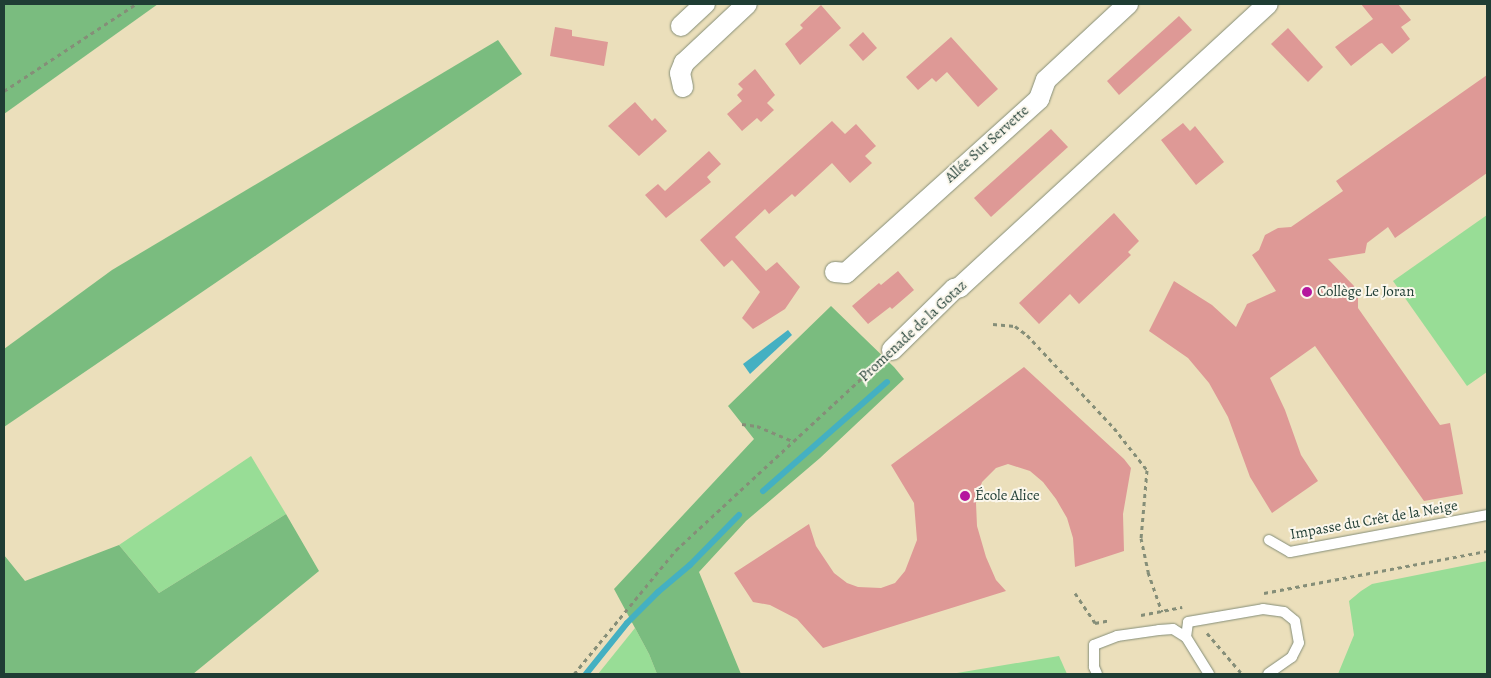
<!DOCTYPE html>
<html>
<head>
<meta charset="utf-8">
<style>
	body { margin:0 }
	#map { position:relative; width:1491px; height:678px; overflow:hidden; background:#ebdfbb; font-family:Alegreya,serif }
	div>[style] { position:absolute }
	.green>* { inset:0; background:#98dd96 }
	.forest>* { inset:0; background:#7abc7f }
	.water>* { inset:0; background:#44b0c2 }
	.stream>* { height:6px; margin:-3px; padding:0 3px; transform-origin:3px; border-radius:3px; background:#44b0c2 }
	.building>* { inset:0; background:#de9996 }
	.path>* { height:3px; margin-top:-1.5px; transform-origin:0; background:repeating-linear-gradient(90deg,#858e78 0 4px,transparent 0 8px) }
	.roads { filter:drop-shadow(0 0 1px #858e78) drop-shadow(0 0 1px #858e78) }
	.service>* { height:10px; margin:-5px; padding:0 5px; transform-origin:5px; border-radius:5px; background:#fff }
	.minor>* { height:20px; margin:-10px; padding:0 10px; transform-origin:10px; border-radius:10px; background:#fff }
	.dots>* { width:14px; height:14px; translate:-50% -50%; box-sizing:border-box; border:2px solid #fbf7ec; border-radius:50% }
	span { translate:-50% -50%; white-space:nowrap; text-align:center; line-height:1.15; -webkit-text-stroke:4px #fbf7ec; paint-order:stroke }
	.street-label { font-size:15px; color:#1f3d34 }
	.poi-label { font-size:15px; color:#1f3d34 }
	.left { translate:0 -50%; text-align:left }
	.frame { position:absolute; inset:0; border:5px solid #1f3d34; pointer-events:none }
</style>
</head>
<body>
<div id="map">
	<div class="green">
		<i style="clip-path:polygon(1487px 215px,1487px 372px,1467px 386px,1393px 281px)"></i>
		<i style="clip-path:polygon(251px 456px,286px 514px,159px 593px,119px 545px)"></i>
		<i style="clip-path:polygon(1487px 561px,1487px 674px,1338px 674px,1354px 635px,1349px 601px,1361px 591px,1372px 584px)"></i>
		<i style="clip-path:polygon(635px 628px,649px 654px,657px 674px,598px 674px)"></i>
		<i style="clip-path:polygon(1059px 656px,1067px 674px,951px 674px)"></i>
	</div>
	<div class="forest">
		<i style="clip-path:polygon(4px 4px,158px 4px,4px 114px)"></i>
		<i style="clip-path:polygon(498px 40px,522px 74px,4px 427px,4px 349px,112px 270px)"></i>
		<i style="clip-path:polygon(831px 306px,894px 367px,904px 379px,820px 458px,746px 521px,699px 572px,741px 674px,657px 674px,649px 654px,614px 589px,754px 439px,728px 406px)"></i>
		<i style="clip-path:polygon(286px 514px,319px 571px,193px 674px,4px 674px,4px 555px,25px 581px,119px 545px,159px 593px)"></i>
	</div>
	<div class="water">
		<i style="clip-path:polygon(788px 330px,792px 335px,750px 374px,743px 364px)"></i>
	</div>
	<div class="stream">
		<i style="left:763px;top:491px;width:165px;rotate:-41.3deg"></i>
		<i style="left:586px;top:674px;width:65px;rotate:-51.2deg"></i>
		<i style="left:627px;top:623px;width:44px;rotate:-45deg"></i>
		<i style="left:658px;top:592px;width:42px;rotate:-40.2deg"></i>
		<i style="left:690px;top:565px;width:70px;rotate:-45.6deg"></i>
	</div>
	<div class="building">
		<i style="clip-path:polygon(1361px 4px,1398px 4px,1411px 20px,1401px 27px,1410px 39px,1392px 54px,1382px 43px,1379px 44px,1351px 66px,1335px 47px,1373px 19px)"></i>
		<i style="clip-path:polygon(821px 5px,841px 28px,800px 65px,785px 44px,803px 28px,800px 25px)"></i>
		<i style="clip-path:polygon(1179px 16px,1192px 30px,1119px 95px,1107px 81px)"></i>
		<i style="clip-path:polygon(555px 27px,572px 30px,572px 36px,608px 42px,604px 66px,550px 56px)"></i>
		<i style="clip-path:polygon(1288px 28px,1323px 67px,1308px 82px,1271px 44px)"></i>
		<i style="clip-path:polygon(863px 32px,877px 48px,863px 61px,849px 45px)"></i>
		<i style="clip-path:polygon(951px 37px,998px 89px,978px 107px,947px 72px,936px 82px,932px 78px,918px 90px,906px 77px)"></i>
		<i style="clip-path:polygon(755px 69px,775px 95px,767px 103px,774px 110px,761px 122px,757px 118px,742px 131px,727px 114px,742px 101px,737px 95px,743px 89px,738px 84px)"></i>
		<i style="clip-path:polygon(1487px 75px,1487px 173px,1395px 238px,1388px 227px,1367px 243px,1365px 253px,1328px 259px,1354px 286px,1358px 297px,1358px 308px,1440px 425px,1450px 423px,1463px 494px,1424px 501px,1315px 346px,1270px 378px,1285px 410px,1301px 455px,1318px 481px,1272px 513px,1250px 477px,1228px 417px,1209px 383px,1188px 358px,1149px 331px,1174px 281px,1212px 305px,1236px 327px,1247px 304px,1276px 291px,1252px 255px,1259px 250px,1265px 235px,1278px 228px,1291px 227px,1343px 191px,1336px 181px)"></i>
		<i style="clip-path:polygon(635px 102px,652px 121px,655px 118px,667px 131px,639px 156px,608px 126px)"></i>
		<i style="clip-path:polygon(832px 121px,845px 134px,856px 124px,876px 146px,865px 156px,872px 163px,850px 183px,832px 163px,795px 197px,792px 194px,769px 214px,765px 209px,735px 237px,766px 271px,777px 262px,800px 287px,785px 309px,753px 329px,742px 318px,760px 292px,732px 260px,724px 267px,700px 240px)"></i>
		<i style="clip-path:polygon(1183px 123px,1190px 131px,1195px 126px,1224px 162px,1196px 185px,1161px 140px)"></i>
		<i style="clip-path:polygon(1051px 129px,1068px 147px,991px 217px,974px 198px)"></i>
		<i style="clip-path:polygon(709px 151px,721px 164px,707px 177px,711px 182px,666px 218px,645px 195px,658px 184px,665px 191px)"></i>
		<i style="clip-path:polygon(1114px 213px,1139px 241px,1128px 252px,1131px 255px,1079px 304px,1070px 294px,1039px 324px,1019px 303px)"></i>
		<i style="clip-path:polygon(898px 271px,914px 290px,892px 309px,890px 307px,868px 324px,852px 306px,879px 283px,881px 285px)"></i>
		<i style="clip-path:polygon(1024px 367px,1124px 459px,1131px 468px,1123px 514px,1124px 551px,1075px 567px,1073px 538px,1067px 518px,1056px 499px,1043px 482px,1030px 471px,1008px 464px,996px 468px,982px 482px,976px 503px,977px 526px,986px 557px,996px 580px,1006px 591px,823px 648px,797px 619px,770px 605px,753px 602px,734px 573px,809px 524px,816px 546px,834px 573px,847px 583px,858px 587px,881px 588px,895px 583px,905px 571px,917px 540px,914px 503px,891px 465px)"></i>
	</div>
	<div class="path">
		<i style="left:4px;top:91px;width:158px;rotate:-33.4deg"></i>
		<i style="left:993px;top:324px;width:22px;rotate:5deg"></i>
		<i style="left:1015px;top:326px;width:15px;rotate:37deg"></i>
		<i style="left:1027px;top:335px;width:127px;rotate:46.9deg"></i>
		<i style="left:1114px;top:428px;width:53px;rotate:51.8deg"></i>
		<i style="left:1147px;top:470px;width:68px;rotate:95deg"></i>
		<i style="left:1141px;top:538px;width:35px;rotate:78deg"></i>
		<i style="left:1148px;top:572px;width:42px;rotate:70.7deg"></i>
		<i style="left:742px;top:424px;width:15px;rotate:8deg"></i>
		<i style="left:757px;top:426px;width:39px;rotate:23deg"></i>
		<i style="left:1075px;top:593px;width:36px;rotate:56deg"></i>
		<i style="left:1095px;top:623px;width:16px;rotate:-11deg"></i>
		<i style="left:1264px;top:593px;width:227px;rotate:-10.7deg"></i>
		<i style="left:1141px;top:615px;width:42px;rotate:-11deg"></i>
		<i style="left:1207px;top:633px;width:54px;rotate:49.5deg"></i>
		<i style="left:574px;top:674px;width:161px;rotate:-50.6deg"></i>
		<i style="left:676px;top:550px;width:277px;rotate:-42.8deg"></i>
	</div>
	<div class="roads">
		<div class="service">
			<i style="left:1269px;top:540px;width:24px;rotate:30deg"></i>
			<i style="left:1290px;top:552px;width:200px;rotate:-10.6deg"></i>
			<i style="left:1097px;top:674px;width:8px;rotate:-113deg"></i>
			<i style="left:1094px;top:667px;width:22px;rotate:-90deg"></i>
			<i style="left:1094px;top:645px;width:25px;rotate:-21deg"></i>
			<i style="left:1117px;top:636px;width:42px;rotate:-8.1deg"></i>
			<i style="left:1159px;top:630px;width:14px;rotate:-4deg"></i>
			<i style="left:1173px;top:629px;width:15px;rotate:32deg"></i>
			<i style="left:1209px;top:674px;width:44px;rotate:-121.9deg"></i>
			<i style="left:1186px;top:637px;width:15px;rotate:-82deg"></i>
			<i style="left:1188px;top:622px;width:76px;rotate:-9.8deg"></i>
			<i style="left:1263px;top:609px;width:21px;rotate:8deg"></i>
			<i style="left:1284px;top:612px;width:14px;rotate:39deg"></i>
			<i style="left:1295px;top:621px;width:22px;rotate:80deg"></i>
			<i style="left:1299px;top:643px;width:16px;rotate:117deg"></i>
			<i style="left:1292px;top:657px;width:29px;rotate:145deg"></i>
		</div>
		<div class="minor">
			<i style="left:681px;top:26px;width:33px;rotate:-43deg"></i>
			<i style="left:683px;top:87px;width:14px;rotate:-102deg"></i>
			<i style="left:680px;top:73px;width:11px;rotate:-68deg"></i>
			<i style="left:684px;top:63px;width:86px;rotate:-43.1deg"></i>
			<i style="left:835px;top:272px;width:11px;rotate:5deg"></i>
			<i style="left:846px;top:273px;width:260px;rotate:-42deg"></i>
			<i style="left:1039px;top:99px;width:20px;rotate:-70deg"></i>
			<i style="left:1046px;top:80px;width:112px;rotate:-42.8deg"></i>
			<i style="left:892px;top:350px;width:87px;rotate:-44.5deg"></i>
			<i style="left:954px;top:289px;width:6px;rotate:-18deg"></i>
			<i style="left:960px;top:287px;width:418px;rotate:-42.6deg"></i>
		</div>
	</div>
	<div class="dots">
		<i style="left:1307px;top:292px;background:#b5179e"></i>
		<i style="left:965px;top:496px;background:#b5179e"></i>
	</div>
	<div class="street-label">
		<span style="left:987px;top:144px;rotate:-42deg">Allée Sur Servette</span>
		<span style="left:913px;top:331px;rotate:-43deg">Promenade de la Gotaz</span>
		<span style="left:1374px;top:520px;rotate:-10deg">Impasse du Crêt de la Neige</span>
	</div>
	<div class="poi-label">
		<span class="left" style="left:1317px;top:292px">Collège Le Joran</span>
		<span class="left" style="left:975px;top:496px">École Alice</span>
	</div>
	<div class="frame"></div>
</div>
</body>
</html>
